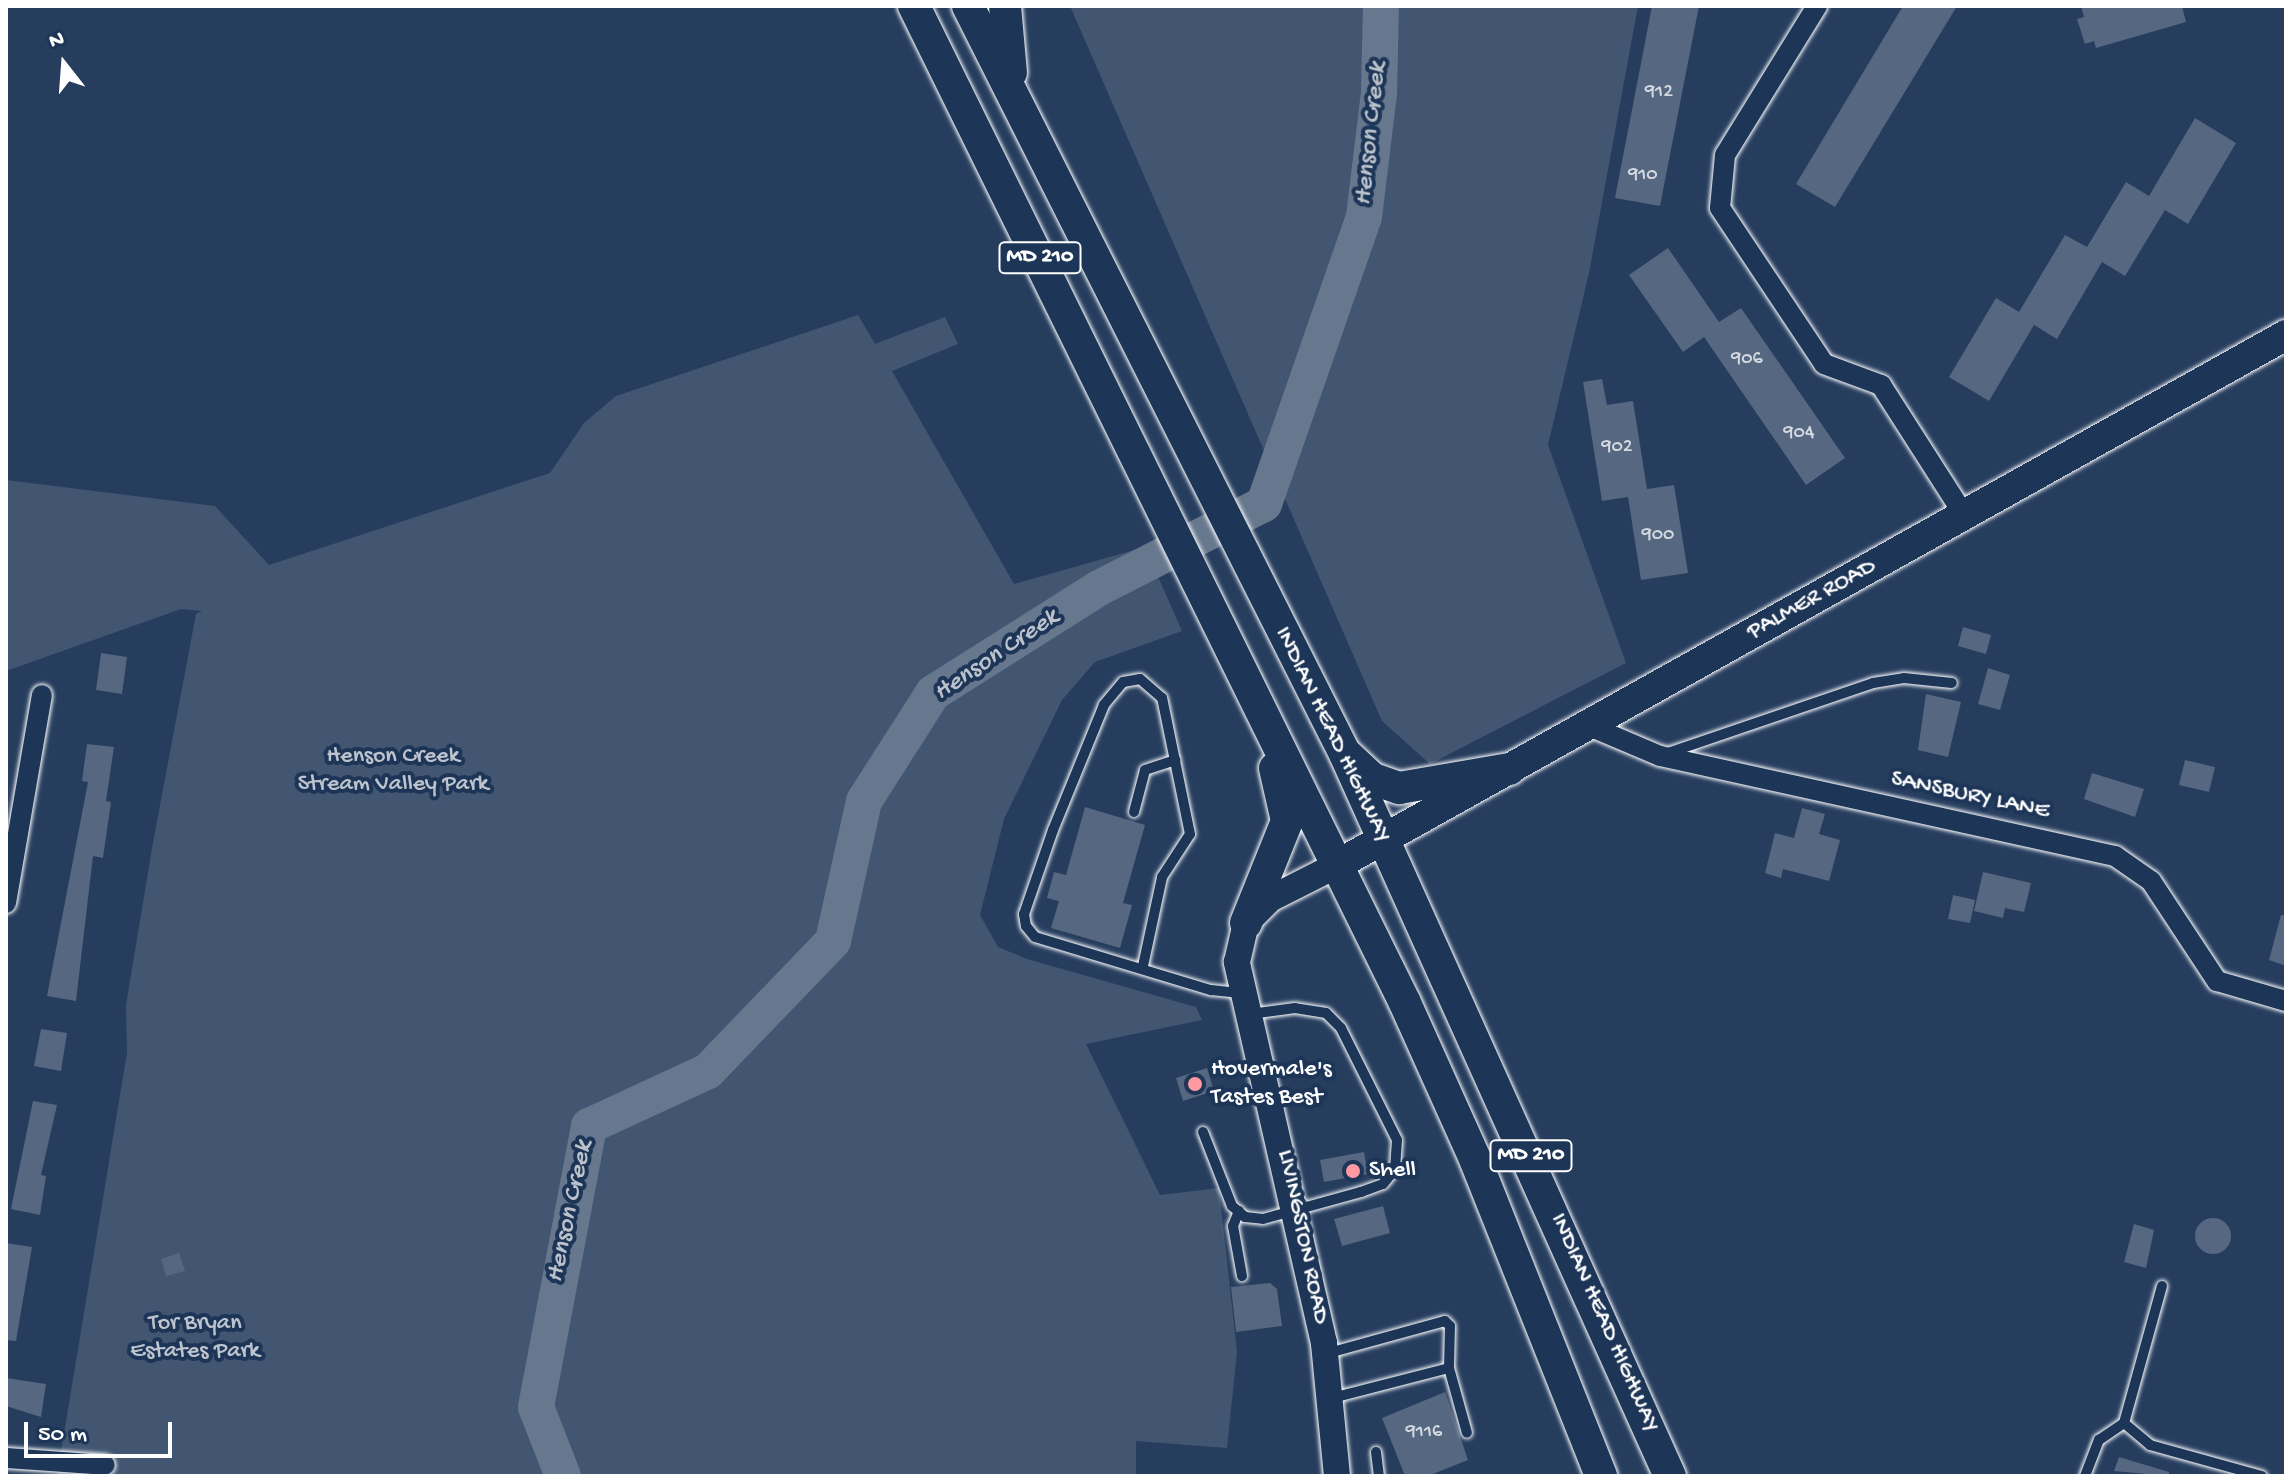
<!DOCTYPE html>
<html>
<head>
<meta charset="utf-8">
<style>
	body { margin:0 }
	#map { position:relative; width:2292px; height:1482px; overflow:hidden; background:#263d5e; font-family:"Gochi Hand",sans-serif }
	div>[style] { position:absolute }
	.green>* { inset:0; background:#425672 }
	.river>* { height:36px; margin:-18px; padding:0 18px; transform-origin:18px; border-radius:18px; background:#67788e }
	.building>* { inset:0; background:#556781 }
	.round { border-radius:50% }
	.roads { filter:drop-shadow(0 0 2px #fff) drop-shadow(0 0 2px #fff) }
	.service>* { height:10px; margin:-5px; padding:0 5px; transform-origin:5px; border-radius:5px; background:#1d3557 }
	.minor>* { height:20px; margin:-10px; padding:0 10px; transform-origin:10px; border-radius:10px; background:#1d3557 }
	.secondary>* { height:26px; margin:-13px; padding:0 13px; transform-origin:13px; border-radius:13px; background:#1d3557 }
	.primary>* { height:30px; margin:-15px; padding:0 15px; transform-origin:15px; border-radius:15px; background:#1d3557 }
	.trunk>* { height:32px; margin:-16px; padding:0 16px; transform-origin:16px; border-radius:16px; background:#1d3557 }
	.dots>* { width:22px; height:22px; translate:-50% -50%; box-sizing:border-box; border:4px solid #1d3557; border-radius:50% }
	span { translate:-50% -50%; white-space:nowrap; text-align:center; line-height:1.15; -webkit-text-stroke:8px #1d3557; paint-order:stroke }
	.number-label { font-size:20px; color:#d4d9e0 }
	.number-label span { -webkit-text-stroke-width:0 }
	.shield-label span { padding:2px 6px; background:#1d3557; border:2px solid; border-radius:6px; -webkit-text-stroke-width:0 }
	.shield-label { font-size:22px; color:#fff; font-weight:700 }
	.street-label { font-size:24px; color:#fff }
	.park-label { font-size:24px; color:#bdc4ce }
	.poi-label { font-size:24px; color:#fff }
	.left { translate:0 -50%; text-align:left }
	.water-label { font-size:26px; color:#bbc2cc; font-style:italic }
	.frame { position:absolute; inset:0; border:8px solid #fff; pointer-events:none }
	.north { position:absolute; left:24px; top:24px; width:80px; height:80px; -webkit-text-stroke:6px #1d3557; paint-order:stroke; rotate:343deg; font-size:22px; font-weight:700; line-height:32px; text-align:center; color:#fff }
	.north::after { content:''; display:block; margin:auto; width:28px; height:36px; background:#fff; clip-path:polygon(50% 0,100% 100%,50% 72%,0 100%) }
	.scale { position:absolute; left:24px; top:1422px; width:148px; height:36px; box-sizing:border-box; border:4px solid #fff; border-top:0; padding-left:10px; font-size:24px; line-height:28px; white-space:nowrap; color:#fff; -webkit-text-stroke:6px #1d3557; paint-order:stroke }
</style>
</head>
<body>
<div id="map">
	<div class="green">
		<i style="clip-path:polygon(1070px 6px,1638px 6px,1589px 273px,1548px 445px,1626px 663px,1430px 764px,1382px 721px)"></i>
		<i style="clip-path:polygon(858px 315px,875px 344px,945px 317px,958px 344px,892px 371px,1014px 584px,1145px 547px,1182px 631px,1095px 662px,1062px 700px,1004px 819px,980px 915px,998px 947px,1027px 959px,1196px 1007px,1202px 1020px,1086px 1044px,1160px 1195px,1219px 1188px,1237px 1352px,1227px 1448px,1136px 1441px,1136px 1476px,57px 1476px,127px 1053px,126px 1005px,152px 848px,196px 614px,202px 611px,181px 609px,6px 671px,6px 480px,215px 506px,269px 565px,550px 473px,584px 423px,616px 396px)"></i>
	</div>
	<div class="river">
		<i style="left:563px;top:1476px;width:74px;rotate:-111.4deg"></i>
		<i style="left:536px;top:1407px;width:286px;rotate:-79.3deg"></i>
		<i style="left:589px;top:1126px;width:131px;rotate:-24.8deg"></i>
		<i style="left:708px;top:1071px;width:180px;rotate:-46.1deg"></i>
		<i style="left:833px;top:941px;width:143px;rotate:-77.5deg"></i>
		<i style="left:864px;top:801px;width:128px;rotate:-57.4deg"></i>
		<i style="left:933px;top:693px;width:196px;rotate:-32.3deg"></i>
		<i style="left:1099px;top:588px;width:185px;rotate:-27deg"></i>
		<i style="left:1264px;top:504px;width:304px;rotate:-70.8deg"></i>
		<i style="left:1364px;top:217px;width:125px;rotate:-83.1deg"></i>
		<i style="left:1379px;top:93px;width:87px;rotate:-88.7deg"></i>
	</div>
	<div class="building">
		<i style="clip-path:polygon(1652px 6px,1699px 6px,1660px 206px,1615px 198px)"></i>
		<i style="clip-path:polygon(1903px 6px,1957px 6px,1835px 207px,1796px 184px)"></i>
		<i style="clip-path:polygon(2081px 6px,2182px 6px,2186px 22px,2096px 48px,2094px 41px,2085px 44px,2077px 19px,2084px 17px)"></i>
		<i style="clip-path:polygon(2195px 118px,2236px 143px,2188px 224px,2165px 210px,2125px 276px,2102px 262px,2057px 339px,2034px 325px,1989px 401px,1949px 377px,1996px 298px,2019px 312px,2065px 235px,2087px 247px,2126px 182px,2149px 196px)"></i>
		<i style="clip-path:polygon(1668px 248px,1719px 322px,1741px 308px,1845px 458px,1806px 485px,1704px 337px,1683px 352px,1629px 275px)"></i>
		<i style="clip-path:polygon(1602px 379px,1607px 405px,1633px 401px,1647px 489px,1674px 485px,1688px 573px,1641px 580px,1628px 497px,1602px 501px,1583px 382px)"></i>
		<i style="clip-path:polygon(1963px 627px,1991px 635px,1986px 654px,1958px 646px)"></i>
		<i style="clip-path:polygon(101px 653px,127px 657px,122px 694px,96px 690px)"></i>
		<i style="clip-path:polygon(1988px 668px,2010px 675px,2000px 710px,1978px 704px)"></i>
		<i style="clip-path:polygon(1926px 694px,1961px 702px,1948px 757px,1918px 750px)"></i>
		<i style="clip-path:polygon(87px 744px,114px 747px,106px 801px,111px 802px,103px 858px,93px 856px,76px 1001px,47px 996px,88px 782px,82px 781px)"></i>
		<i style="clip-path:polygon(2185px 760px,2215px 767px,2209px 792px,2179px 785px)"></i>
		<i style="clip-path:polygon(2092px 773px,2144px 789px,2135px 817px,2084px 799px)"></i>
		<i style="clip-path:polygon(1085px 807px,1145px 825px,1123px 903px,1132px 905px,1120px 948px,1051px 928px,1059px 901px,1047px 898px,1054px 872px,1066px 875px)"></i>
		<i style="clip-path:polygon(1802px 808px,1825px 814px,1819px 834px,1840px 840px,1829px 881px,1783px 869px,1781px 878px,1765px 873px,1775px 833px,1794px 838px)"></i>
		<i style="clip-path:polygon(1983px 872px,2031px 883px,2024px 912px,2005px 908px,2003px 918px,1974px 911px)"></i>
		<i style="clip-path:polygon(1953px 895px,1975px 900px,1970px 923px,1948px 919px)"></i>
		<i style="clip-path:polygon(2281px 915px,2286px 916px,2286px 966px,2269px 960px)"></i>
		<i style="clip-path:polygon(41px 1029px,67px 1033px,61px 1071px,34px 1066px)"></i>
		<i style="clip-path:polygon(1207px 1068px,1214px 1091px,1183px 1101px,1176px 1078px)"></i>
		<i style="clip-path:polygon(33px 1101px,57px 1105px,41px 1175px,46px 1176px,40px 1215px,11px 1209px)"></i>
		<i style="clip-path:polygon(1364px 1152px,1368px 1174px,1324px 1182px,1320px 1160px)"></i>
		<i style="clip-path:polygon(1383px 1206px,1390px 1233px,1342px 1246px,1334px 1219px)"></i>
		<i class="round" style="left:2195px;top:1218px;width:36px;height:36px"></i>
		<i style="clip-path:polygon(2134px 1224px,2154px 1230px,2146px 1268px,2124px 1262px)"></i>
		<i style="clip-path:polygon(6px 1243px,32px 1247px,16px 1341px,6px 1340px)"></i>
		<i style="clip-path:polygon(179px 1253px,185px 1271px,166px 1276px,161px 1259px)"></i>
		<i style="clip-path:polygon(1270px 1283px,1277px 1289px,1282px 1326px,1236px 1332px,1231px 1287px)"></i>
		<i style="clip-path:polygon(6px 1378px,46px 1384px,41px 1417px,6px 1406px)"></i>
		<i style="clip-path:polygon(1445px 1392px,1468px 1460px,1428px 1476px,1405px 1476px,1382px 1418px)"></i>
		<i style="clip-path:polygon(2119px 1457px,2169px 1472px,2169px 1476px,2114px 1471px)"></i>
	</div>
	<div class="roads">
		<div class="service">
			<i style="left:1665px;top:754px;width:220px;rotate:-18.8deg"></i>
			<i style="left:1873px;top:683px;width:31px;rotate:-9deg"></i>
			<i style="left:1904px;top:678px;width:48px;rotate:5.9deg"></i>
			<i style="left:1134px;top:812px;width:43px;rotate:-75.3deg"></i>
			<i style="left:1145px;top:770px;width:32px;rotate:-18deg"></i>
			<i style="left:1143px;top:966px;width:91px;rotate:-77.9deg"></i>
			<i style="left:1162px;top:877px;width:51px;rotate:-56.9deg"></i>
			<i style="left:1190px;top:834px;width:139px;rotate:-101.6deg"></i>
			<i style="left:1162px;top:698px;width:29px;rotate:-139deg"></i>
			<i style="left:1140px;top:679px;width:17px;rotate:170deg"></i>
			<i style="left:1123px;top:682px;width:30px;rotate:130deg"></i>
			<i style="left:1104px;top:705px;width:135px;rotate:112.2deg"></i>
			<i style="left:1053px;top:830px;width:89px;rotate:109deg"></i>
			<i style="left:1024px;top:914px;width:12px;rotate:81deg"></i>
			<i style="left:1026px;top:926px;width:14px;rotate:51deg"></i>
			<i style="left:1035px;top:937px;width:184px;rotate:16.8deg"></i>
			<i style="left:1211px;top:990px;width:30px;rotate:6deg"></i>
			<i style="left:1203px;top:1132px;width:79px;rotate:68.6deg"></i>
			<i style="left:1232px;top:1206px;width:17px;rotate:40deg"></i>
			<i style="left:1245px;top:1217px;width:18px;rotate:6deg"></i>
			<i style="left:1263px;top:1219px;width:102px;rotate:-15.4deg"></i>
			<i style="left:1361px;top:1192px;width:23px;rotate:-20deg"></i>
			<i style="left:1383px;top:1184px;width:19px;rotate:-51deg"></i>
			<i style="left:1395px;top:1169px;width:29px;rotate:-86deg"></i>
			<i style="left:1397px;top:1140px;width:125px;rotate:-116.6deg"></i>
			<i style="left:1341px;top:1028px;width:21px;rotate:-135deg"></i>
			<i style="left:1326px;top:1013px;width:31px;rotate:-171deg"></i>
			<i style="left:1295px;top:1008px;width:45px;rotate:172.4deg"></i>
			<i style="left:1239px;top:1211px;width:16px;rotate:112deg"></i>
			<i style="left:1233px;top:1226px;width:51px;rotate:79.8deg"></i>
			<i style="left:2162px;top:1286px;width:142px;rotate:105.5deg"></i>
			<i style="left:2124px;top:1423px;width:34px;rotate:40deg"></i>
			<i style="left:2150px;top:1445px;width:116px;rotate:15.5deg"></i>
			<i style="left:1325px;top:1354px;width:124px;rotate:-15.4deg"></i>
			<i style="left:1445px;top:1321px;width:7px;rotate:45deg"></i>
			<i style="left:1450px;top:1326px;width:42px;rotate:91.4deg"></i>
			<i style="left:1449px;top:1368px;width:121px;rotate:165.6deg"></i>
			<i style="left:1449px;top:1368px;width:67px;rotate:74.5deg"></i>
			<i style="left:1376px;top:1452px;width:24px;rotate:83deg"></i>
			<i style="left:2085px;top:1476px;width:39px;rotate:-69deg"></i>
			<i style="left:2099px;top:1440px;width:30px;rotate:-34deg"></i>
		</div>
		<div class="minor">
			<i style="left:1817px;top:6px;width:175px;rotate:121.7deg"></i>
			<i style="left:1725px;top:155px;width:53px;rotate:95.4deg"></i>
			<i style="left:1720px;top:208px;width:187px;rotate:56.3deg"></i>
			<i style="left:1824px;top:364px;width:61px;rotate:20.2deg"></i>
			<i style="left:1881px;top:385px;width:154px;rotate:57.4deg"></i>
			<i style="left:1587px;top:725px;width:79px;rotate:23deg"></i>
			<i style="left:1660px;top:756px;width:466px;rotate:12.4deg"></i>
			<i style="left:2115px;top:856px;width:44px;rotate:34.8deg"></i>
			<i style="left:2151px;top:881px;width:120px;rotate:56.6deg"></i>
			<i style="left:2217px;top:981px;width:72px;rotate:16.2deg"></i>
			<i style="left:6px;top:903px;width:211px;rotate:-80.2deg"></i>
			<i style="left:6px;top:1458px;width:99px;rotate:4deg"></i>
		</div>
		<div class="secondary">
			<i style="left:1337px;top:1476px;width:134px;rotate:-95.6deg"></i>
			<i style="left:1324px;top:1343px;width:391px;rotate:-102.9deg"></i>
			<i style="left:1237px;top:962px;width:40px;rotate:-77deg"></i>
			<i style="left:1246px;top:923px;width:34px;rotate:-45deg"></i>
			<i style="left:1270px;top:899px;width:75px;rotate:-26.9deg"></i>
		</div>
		<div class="primary">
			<i style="left:1337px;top:865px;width:1087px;rotate:-29.18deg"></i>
		</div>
		<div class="trunk">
			<i style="left:914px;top:6px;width:1111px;rotate:63.78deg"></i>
			<i style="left:1405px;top:1003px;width:171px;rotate:65.8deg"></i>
			<i style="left:1475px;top:1159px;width:341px;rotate:68.3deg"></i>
			<i style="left:968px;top:6px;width:838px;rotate:63.25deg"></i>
			<i style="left:1345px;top:754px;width:792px;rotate:65.77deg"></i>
			<i style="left:1005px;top:6px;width:67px;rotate:84.9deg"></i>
			<i style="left:1348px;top:756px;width:34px;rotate:43deg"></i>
			<i style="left:1373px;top:779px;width:28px;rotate:19deg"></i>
			<i style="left:1399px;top:788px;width:112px;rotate:-9.8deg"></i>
			<i style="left:1246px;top:923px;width:110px;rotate:-68.1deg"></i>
			<i style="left:1287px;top:821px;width:54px;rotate:-102.8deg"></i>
		</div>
	</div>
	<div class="dots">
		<i style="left:1195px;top:1084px;background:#ff9aa2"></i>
		<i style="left:1353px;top:1171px;background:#ff9aa2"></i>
	</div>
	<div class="number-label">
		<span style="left:1659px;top:92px">912</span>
		<span style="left:1643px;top:175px">910</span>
		<span style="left:1747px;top:359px">906</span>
		<span style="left:1799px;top:433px">904</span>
		<span style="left:1617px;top:447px">902</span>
		<span style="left:1658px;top:535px">900</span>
		<span style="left:1424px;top:1432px">9116</span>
	</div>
	<div class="shield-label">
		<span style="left:1040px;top:258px">MD 210</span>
		<span style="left:1531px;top:1156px">MD 210</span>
	</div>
	<div class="street-label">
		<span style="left:1812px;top:600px;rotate:-29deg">PALMER ROAD</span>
		<span style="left:1332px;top:735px;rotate:64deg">INDIAN HEAD HIGHWAY</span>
		<span style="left:1970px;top:796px;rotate:12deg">SANSBURY LANE</span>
		<span style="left:1302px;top:1237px;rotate:78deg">LIVINGSTON ROAD</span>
		<span style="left:1604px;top:1323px;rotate:66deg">INDIAN HEAD HIGHWAY</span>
	</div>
	<div class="park-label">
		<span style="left:393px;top:771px">Henson Creek<br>Stream Valley Park</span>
		<span style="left:195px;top:1338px">Tor Bryan<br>Estates Park</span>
	</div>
	<div class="poi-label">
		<span class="left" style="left:1211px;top:1084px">Hovermale's<br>Tastes Best</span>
		<span class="left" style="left:1369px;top:1171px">Shell</span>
	</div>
	<div class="water-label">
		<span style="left:1372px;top:134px;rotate:-84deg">Henson Creek</span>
		<span style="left:997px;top:656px;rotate:-34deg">Henson Creek</span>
		<span style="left:571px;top:1212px;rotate:-78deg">Henson Creek</span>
	</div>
	<div class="frame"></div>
	<div class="north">N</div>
	<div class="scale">50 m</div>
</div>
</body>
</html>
